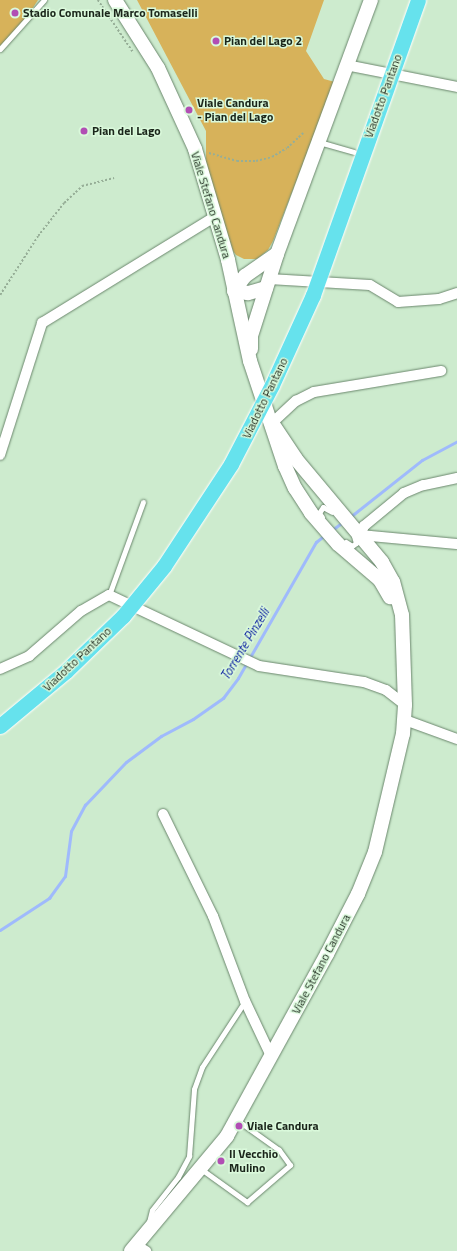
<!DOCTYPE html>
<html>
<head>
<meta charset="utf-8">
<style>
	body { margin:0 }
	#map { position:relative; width:457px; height:1251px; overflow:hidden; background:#cdebce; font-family:"Titillium Web",sans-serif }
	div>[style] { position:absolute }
	.green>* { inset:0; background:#d7b25a }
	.stream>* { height:3px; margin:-1.5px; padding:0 1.5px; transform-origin:1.5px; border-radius:1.5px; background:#9fbafc }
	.path>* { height:1.5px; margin-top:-0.75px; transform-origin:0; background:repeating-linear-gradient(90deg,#96ae97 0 2px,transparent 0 4px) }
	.roads { filter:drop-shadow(0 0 1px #6b876d) drop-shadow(0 0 1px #6b876d) }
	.service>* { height:5px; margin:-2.5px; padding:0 2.5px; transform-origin:2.5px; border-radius:2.5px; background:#fff }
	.minor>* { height:10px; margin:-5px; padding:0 5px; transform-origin:5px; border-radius:5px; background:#fff }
	.secondary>* { height:14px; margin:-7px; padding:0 7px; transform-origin:7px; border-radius:7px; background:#fff }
	.bridges { filter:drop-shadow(0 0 1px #fff) drop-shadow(0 0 1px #fff) }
	.primary-bridge>* { height:15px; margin:-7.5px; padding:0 7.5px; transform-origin:7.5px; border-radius:7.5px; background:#66e2ed }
	.dots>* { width:11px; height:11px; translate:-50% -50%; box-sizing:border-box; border:2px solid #daf9db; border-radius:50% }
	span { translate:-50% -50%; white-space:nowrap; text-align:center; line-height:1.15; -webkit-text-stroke:3px #daf9db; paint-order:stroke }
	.poi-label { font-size:12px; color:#1a251a; font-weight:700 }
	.left { translate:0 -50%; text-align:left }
	.street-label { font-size:12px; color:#1a251a }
	.water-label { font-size:13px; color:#1227a2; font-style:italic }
</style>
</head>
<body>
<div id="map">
	<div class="green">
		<i style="clip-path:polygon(0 0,38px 0,21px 26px,0 46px)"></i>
		<i style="clip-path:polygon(137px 0,324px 0,306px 51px,324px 79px,335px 82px,273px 241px,268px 250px,257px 259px,244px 259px,236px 255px,233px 251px,206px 166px,206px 131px)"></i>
	</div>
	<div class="stream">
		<i style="left:350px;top:517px;width:92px;rotate:-38.4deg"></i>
		<i style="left:422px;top:460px;width:40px;rotate:-28deg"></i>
		<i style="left:332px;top:530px;width:15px;rotate:-37deg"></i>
		<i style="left:0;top:930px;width:59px;rotate:-33.1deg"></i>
		<i style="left:49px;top:898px;width:27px;rotate:-54deg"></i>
		<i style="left:65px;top:876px;width:45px;rotate:-82.4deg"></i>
		<i style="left:71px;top:831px;width:30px;rotate:-62deg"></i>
		<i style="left:85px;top:805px;width:59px;rotate:-46.4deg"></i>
		<i style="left:126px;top:762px;width:44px;rotate:-36.6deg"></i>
		<i style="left:161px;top:736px;width:36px;rotate:-28deg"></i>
		<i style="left:193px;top:719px;width:37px;rotate:-35deg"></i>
		<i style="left:223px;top:698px;width:25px;rotate:-53deg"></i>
		<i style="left:238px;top:678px;width:157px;rotate:-60.2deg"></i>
		<i style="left:316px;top:542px;width:13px;rotate:-39deg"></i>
	</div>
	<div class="path">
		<i style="left:98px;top:0;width:63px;rotate:56.1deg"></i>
		<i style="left:209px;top:153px;width:29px;rotate:16deg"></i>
		<i style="left:237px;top:161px;width:19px"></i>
		<i style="left:256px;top:161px;width:16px;rotate:-14deg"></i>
		<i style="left:272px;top:157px;width:17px;rotate:-31deg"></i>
		<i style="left:287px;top:148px;width:22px;rotate:-43deg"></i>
		<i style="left:0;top:295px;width:70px;rotate:-57.2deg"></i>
		<i style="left:38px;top:236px;width:42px;rotate:-51.8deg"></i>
		<i style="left:64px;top:203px;width:25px;rotate:-43deg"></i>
		<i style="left:82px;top:186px;width:33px;rotate:-14deg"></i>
	</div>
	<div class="roads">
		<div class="service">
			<i style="left:0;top:49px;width:66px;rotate:-48.1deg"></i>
			<i style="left:319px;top:142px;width:36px;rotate:16deg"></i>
			<i style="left:322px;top:517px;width:5px;rotate:-127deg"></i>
			<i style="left:319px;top:513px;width:7px;rotate:-56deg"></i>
			<i style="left:323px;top:507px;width:10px;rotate:29deg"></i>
			<i style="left:346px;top:542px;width:7px;rotate:34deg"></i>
			<i style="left:352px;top:546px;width:5px;rotate:-37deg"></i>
			<i style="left:356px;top:543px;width:7px;rotate:-106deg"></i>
			<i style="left:109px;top:595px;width:99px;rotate:-69.9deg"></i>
			<i style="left:201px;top:1169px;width:57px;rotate:35.7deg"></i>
			<i style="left:247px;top:1202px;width:57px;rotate:-40.7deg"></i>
			<i style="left:290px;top:1165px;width:19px;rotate:-126deg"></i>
			<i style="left:279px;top:1150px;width:52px;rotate:-144.5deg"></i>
			<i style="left:148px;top:1226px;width:16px;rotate:-76deg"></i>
			<i style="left:152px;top:1210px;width:42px;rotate:-51.8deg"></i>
			<i style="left:178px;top:1177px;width:24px;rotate:-62deg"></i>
			<i style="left:189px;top:1156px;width:67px;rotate:-85.7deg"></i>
			<i style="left:194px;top:1089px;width:23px;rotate:-70deg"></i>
			<i style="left:202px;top:1067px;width:79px;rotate:-56.9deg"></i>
		</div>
		<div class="minor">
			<i style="left:346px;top:65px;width:113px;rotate:11.2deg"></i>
			<i style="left:269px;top:279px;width:101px;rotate:3.4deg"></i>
			<i style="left:370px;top:285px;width:33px;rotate:31deg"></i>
			<i style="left:398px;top:302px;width:41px;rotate:-4.2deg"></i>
			<i style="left:439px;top:299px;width:19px;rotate:-18deg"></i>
			<i style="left:272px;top:423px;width:33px;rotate:-43deg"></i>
			<i style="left:296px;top:401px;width:20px;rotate:-27deg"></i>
			<i style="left:314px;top:392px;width:129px;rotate:-9.4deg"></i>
			<i style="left:0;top:455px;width:139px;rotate:-72.3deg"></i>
			<i style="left:42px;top:323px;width:204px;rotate:-31.6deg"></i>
			<i style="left:457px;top:478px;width:35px;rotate:168deg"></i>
			<i style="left:423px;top:485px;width:21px;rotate:157deg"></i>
			<i style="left:404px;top:493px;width:52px;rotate:140.5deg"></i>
			<i style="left:364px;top:526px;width:10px;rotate:114deg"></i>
			<i style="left:360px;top:535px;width:97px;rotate:5.3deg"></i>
			<i style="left:0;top:669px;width:32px;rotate:-24deg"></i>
			<i style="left:29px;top:656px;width:69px;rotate:-40.9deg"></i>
			<i style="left:81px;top:611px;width:32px;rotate:-30deg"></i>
			<i style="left:109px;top:595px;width:166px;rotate:25.3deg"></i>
			<i style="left:259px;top:666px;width:106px;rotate:8.7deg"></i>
			<i style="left:364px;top:682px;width:23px;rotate:20deg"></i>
			<i style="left:386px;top:690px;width:24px;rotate:38deg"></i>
			<i style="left:405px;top:720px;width:55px;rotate:20.1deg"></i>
			<i style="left:163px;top:814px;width:114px;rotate:63.9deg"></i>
			<i style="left:213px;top:916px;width:91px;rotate:69.4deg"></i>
			<i style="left:245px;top:1001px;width:61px;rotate:64.7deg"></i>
			<i style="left:136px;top:1245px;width:12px;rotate:31deg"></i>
		</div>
		<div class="secondary">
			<i style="left:115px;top:0;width:80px;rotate:57.7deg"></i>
			<i style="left:158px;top:68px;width:89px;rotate:65.4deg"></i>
			<i style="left:195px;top:149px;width:116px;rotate:73.4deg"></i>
			<i style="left:228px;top:260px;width:103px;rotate:77.7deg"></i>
			<i style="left:250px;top:361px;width:111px;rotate:71.6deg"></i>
			<i style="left:285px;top:466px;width:24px;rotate:66deg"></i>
			<i style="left:295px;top:488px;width:30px;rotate:57deg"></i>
			<i style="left:311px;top:513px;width:41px;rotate:48.9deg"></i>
			<i style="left:338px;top:544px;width:55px;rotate:40.6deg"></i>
			<i style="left:380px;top:580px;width:20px;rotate:60deg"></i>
			<i style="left:266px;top:288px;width:19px;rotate:164deg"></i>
			<i style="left:248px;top:293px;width:14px;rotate:-172deg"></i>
			<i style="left:234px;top:291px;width:19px;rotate:-54deg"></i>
			<i style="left:245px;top:276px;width:39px;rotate:-35deg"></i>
			<i style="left:251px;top:349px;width:13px;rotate:-90deg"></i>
			<i style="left:251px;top:336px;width:86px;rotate:-72.4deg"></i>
			<i style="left:277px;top:254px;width:271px;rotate:-69.7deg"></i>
			<i style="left:131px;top:1251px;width:150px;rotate:-50.1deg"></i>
			<i style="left:227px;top:1136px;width:208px;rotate:-61.2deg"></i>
			<i style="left:327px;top:954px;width:68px;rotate:-62.7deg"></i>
			<i style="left:358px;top:894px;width:45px;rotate:-68deg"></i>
			<i style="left:375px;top:852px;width:121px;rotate:-76.7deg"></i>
			<i style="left:403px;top:734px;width:29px;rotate:-86deg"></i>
			<i style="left:405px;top:705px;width:90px;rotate:-91.9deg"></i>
			<i style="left:402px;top:615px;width:34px;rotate:-105deg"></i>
			<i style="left:393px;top:582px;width:23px;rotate:-119deg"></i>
			<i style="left:382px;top:562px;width:134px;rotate:-129.9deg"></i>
			<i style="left:296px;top:459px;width:43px;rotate:-123.7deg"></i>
		</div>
	</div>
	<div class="bridges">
		<div class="primary-bridge">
			<i style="left:0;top:726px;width:86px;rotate:-39.8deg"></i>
			<i style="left:66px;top:671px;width:79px;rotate:-44deg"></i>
			<i style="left:123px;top:616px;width:65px;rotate:-50.6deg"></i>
			<i style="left:164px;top:566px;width:122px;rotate:-56.7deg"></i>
			<i style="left:231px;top:464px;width:89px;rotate:-62.6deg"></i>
			<i style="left:272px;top:385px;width:99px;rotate:-65.5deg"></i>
			<i style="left:313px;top:295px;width:313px;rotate:-70.4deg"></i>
		</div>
	</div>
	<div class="dots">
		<i style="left:15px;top:13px;background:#b14eb4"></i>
		<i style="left:216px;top:41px;background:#b14eb4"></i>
		<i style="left:189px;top:110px;background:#b14eb4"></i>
		<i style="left:84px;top:131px;background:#b14eb4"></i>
		<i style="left:239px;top:1126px;background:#b14eb4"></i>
		<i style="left:221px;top:1161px;background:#b14eb4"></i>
	</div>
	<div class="poi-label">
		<span class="left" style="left:23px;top:13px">Stadio Comunale Marco Tomaselli</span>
		<span class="left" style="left:224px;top:41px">Pian del Lago 2</span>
		<span class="left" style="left:197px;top:110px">Viale Candura<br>- Pian del Lago</span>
		<span class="left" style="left:92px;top:131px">Pian del Lago</span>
		<span class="left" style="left:247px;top:1126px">Viale Candura</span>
		<span class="left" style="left:229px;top:1161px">Il Vecchio<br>Mulino</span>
	</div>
	<div class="street-label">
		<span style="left:383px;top:96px;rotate:-70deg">Viadotto Pantano</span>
		<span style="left:211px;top:205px;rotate:73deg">Viale Stefano Candura</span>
		<span style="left:265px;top:398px;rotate:-64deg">Viadotto Pantano</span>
		<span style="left:77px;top:659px;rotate:-43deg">Viadotto Pantano</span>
		<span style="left:321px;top:964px;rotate:-62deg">Viale Stefano Candura</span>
	</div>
	<div class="water-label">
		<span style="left:245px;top:644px;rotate:-59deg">Torrente Pinzelli</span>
	</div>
</div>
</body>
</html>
